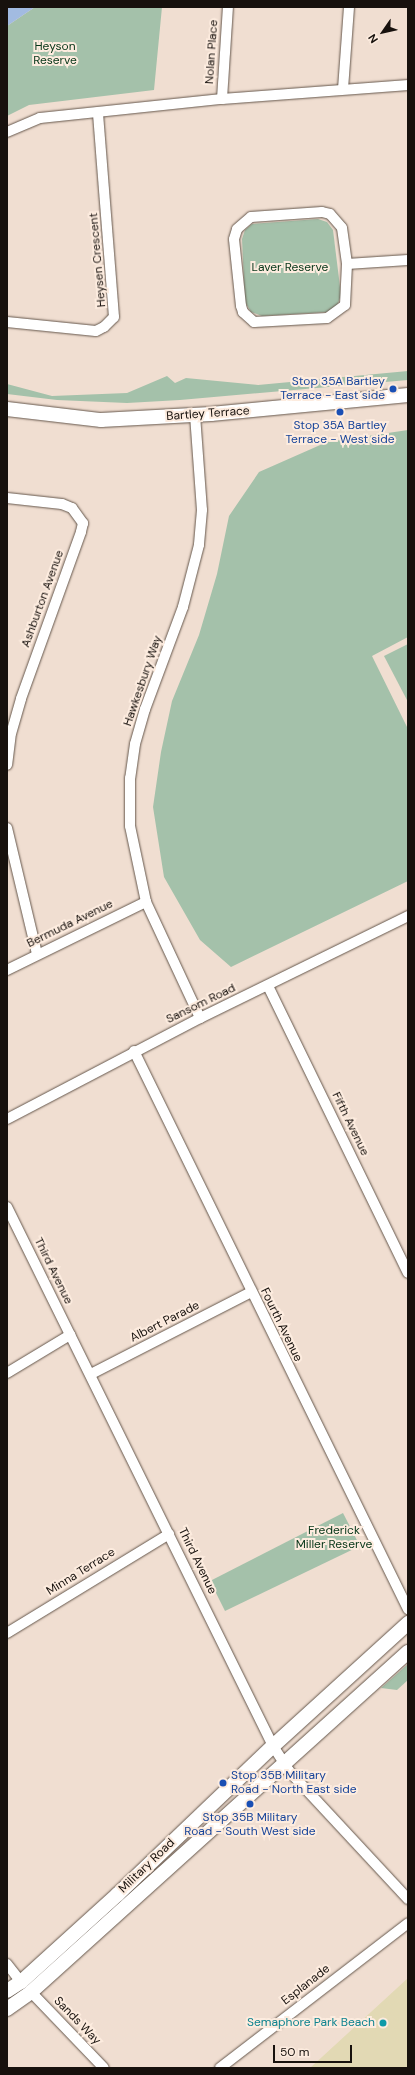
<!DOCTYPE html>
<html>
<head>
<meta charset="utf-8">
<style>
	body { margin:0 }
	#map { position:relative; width:415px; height:2075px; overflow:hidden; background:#f0ded1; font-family:"DM Sans",sans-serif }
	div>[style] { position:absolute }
	.green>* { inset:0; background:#a4c1aa }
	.sand>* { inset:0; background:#e2d9b4 }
	.water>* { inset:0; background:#a2bbe1 }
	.roads { filter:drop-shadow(0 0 1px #65574c) drop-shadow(0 0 1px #65574c) }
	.street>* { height:10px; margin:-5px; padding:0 5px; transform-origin:5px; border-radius:5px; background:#fff }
	.secondary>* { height:14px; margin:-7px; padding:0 7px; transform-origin:7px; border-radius:7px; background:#fff }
	.dots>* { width:11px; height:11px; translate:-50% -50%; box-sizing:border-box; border:2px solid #fdecdf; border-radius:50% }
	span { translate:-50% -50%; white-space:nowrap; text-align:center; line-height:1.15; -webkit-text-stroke:4px #fdecdf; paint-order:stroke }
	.park-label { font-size:12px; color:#053517 }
	.street-label { font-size:12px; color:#17110d }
	.transit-label { font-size:12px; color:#164399 }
	.right { translate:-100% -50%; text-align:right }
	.left { translate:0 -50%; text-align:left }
	.culture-label { font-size:12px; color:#0d838f }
	.frame { position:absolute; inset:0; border:8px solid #17110d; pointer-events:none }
	.north { position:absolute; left:363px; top:12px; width:40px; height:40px; -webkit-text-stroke:3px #fdecdf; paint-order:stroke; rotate:236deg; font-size:11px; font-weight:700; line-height:16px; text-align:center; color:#17110d }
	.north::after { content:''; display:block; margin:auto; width:14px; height:18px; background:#17110d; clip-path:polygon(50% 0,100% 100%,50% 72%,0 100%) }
	.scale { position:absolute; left:273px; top:2045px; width:79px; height:18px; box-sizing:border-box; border:2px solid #17110d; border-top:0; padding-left:5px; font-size:12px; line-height:14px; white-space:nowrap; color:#17110d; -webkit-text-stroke:3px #fdecdf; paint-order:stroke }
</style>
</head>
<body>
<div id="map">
	<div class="green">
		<i style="clip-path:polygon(35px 7px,162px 7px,154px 90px,29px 105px,7px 116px,7px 26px)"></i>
		<i style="clip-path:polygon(318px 219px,327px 222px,333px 230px,341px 295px,337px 306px,327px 312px,262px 316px,251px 312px,245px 302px,242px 239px,245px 230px,252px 224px)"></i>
		<i style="clip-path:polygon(408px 371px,408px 380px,180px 400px,127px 403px,57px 400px,7px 394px,7px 384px,52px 396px,127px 393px,167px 376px,175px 383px,186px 378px,258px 385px)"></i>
		<i style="clip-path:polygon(408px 430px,408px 637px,372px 656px,408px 729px,408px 881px,231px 967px,200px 940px,164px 877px,153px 807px,161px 752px,172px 701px,199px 635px,217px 574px,229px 516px,259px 472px,327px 442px)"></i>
		<i style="clip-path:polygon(408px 644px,408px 702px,384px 656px)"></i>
		<i style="clip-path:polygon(343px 1513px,360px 1546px,225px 1611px,210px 1581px)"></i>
		<i style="clip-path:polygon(408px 1664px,408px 1680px,397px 1690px,381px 1688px)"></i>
	</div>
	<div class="sand">
		<i style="clip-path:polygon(408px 1978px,408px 2068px,309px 2068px,310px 2068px)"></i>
	</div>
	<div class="water">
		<i style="clip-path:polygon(7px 7px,35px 7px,7px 26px)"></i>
	</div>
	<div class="roads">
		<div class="street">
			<i style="left:343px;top:89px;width:82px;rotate:-85.8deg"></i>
			<i style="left:222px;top:99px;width:92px;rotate:-86.3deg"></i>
			<i style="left:7px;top:132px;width:36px;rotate:-23deg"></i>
			<i style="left:40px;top:118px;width:183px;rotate:-6deg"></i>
			<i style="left:222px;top:99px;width:187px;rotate:-4.3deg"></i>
			<i style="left:322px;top:212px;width:8px;rotate:14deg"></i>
			<i style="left:330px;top:214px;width:18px;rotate:49deg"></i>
			<i style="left:342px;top:228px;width:36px;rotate:82deg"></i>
			<i style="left:347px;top:264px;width:41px;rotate:92.8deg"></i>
			<i style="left:345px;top:305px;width:22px;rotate:144deg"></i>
			<i style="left:327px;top:318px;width:73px;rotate:176.9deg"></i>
			<i style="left:254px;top:322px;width:15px;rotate:-138deg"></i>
			<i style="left:243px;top:312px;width:6px;rotate:-108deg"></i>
			<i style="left:241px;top:306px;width:67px;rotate:-96deg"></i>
			<i style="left:234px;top:239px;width:10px;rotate:-73deg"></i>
			<i style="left:237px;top:229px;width:18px;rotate:-41deg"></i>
			<i style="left:251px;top:217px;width:71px;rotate:-4deg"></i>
			<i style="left:347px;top:264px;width:61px;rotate:-3.8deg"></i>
			<i style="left:7px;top:322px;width:89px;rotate:5.8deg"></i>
			<i style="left:96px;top:331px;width:9px;rotate:-27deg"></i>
			<i style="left:104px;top:327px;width:14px;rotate:-45deg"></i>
			<i style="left:114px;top:317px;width:205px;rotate:-94.5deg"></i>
			<i style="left:195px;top:415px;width:95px;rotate:85.8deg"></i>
			<i style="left:202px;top:510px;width:35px;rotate:95deg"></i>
			<i style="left:199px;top:545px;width:64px;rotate:104.5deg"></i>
			<i style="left:183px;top:607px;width:109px;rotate:110.4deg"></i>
			<i style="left:145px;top:709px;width:36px;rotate:106deg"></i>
			<i style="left:135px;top:744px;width:34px;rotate:98deg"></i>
			<i style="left:130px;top:778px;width:48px;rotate:90deg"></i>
			<i style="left:130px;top:826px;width:78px;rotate:78.1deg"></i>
			<i style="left:146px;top:902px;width:128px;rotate:65deg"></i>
			<i style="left:7px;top:498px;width:55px;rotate:6.2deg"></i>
			<i style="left:62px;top:504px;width:11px;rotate:22deg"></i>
			<i style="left:72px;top:508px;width:19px;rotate:54deg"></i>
			<i style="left:83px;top:523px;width:9px;rotate:103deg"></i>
			<i style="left:81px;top:532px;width:177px;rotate:109.8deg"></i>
			<i style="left:21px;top:699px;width:35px;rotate:106deg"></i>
			<i style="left:11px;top:733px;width:32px;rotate:97deg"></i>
			<i style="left:7px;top:828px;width:130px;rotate:76.6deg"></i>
			<i style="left:7px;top:970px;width:155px;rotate:-26.1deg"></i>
			<i style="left:268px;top:986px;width:319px;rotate:64deg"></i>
			<i style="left:134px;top:1051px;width:622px;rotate:63.85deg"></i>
			<i style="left:7px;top:1119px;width:218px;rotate:-27.6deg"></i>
			<i style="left:200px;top:1018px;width:232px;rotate:-26.1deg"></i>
			<i style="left:7px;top:1207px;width:601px;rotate:63.73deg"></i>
			<i style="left:273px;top:1746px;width:30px;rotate:57deg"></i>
			<i style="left:289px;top:1771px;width:175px;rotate:47.1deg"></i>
			<i style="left:7px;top:1373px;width:74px;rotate:-31.1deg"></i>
			<i style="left:91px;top:1374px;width:180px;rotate:-27.1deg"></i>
			<i style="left:7px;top:1633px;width:190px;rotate:-31.4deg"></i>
			<i style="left:7px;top:1964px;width:23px;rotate:52deg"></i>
			<i style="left:31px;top:1992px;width:105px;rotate:46.2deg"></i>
			<i style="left:220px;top:2068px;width:237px;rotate:-37.6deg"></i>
		</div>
		<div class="secondary">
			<i style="left:7px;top:409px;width:95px;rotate:6.7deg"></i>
			<i style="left:101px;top:420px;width:110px;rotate:-3.1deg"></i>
			<i style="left:211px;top:414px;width:198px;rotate:-5.5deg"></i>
			<i style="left:7px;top:1991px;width:17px;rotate:-33deg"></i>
			<i style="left:21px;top:1982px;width:131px;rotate:-42.2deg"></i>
			<i style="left:118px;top:1894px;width:214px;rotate:-43.7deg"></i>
			<i style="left:273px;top:1746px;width:183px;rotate:-42.3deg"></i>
			<i style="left:7px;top:2009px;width:29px;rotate:-35deg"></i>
			<i style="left:31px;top:1992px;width:508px;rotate:-42.05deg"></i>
		</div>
	</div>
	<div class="dots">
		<i style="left:393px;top:389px;background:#1a4fb4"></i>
		<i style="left:340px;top:412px;background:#1a4fb4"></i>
		<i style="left:223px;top:1783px;background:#1a4fb4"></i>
		<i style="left:250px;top:1804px;background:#1a4fb4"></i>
		<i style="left:383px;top:2023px;background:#0f9aa8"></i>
	</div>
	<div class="park-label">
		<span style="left:55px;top:54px">Heyson<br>Reserve</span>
		<span style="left:290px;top:268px">Laver Reserve</span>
		<span style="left:334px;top:1538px">Frederick<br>Miller Reserve</span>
	</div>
	<div class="street-label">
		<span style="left:212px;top:52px;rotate:-86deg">Nolan Place</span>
		<span style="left:98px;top:260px;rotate:-95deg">Heysen Crescent</span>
		<span style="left:208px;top:414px;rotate:-4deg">Bartley Terrace</span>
		<span style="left:43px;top:599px;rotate:-70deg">Ashburton Avenue</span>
		<span style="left:143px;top:681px;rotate:-71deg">Hawkesbury Way</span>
		<span style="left:70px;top:924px;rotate:-26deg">Bermuda Avenue</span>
		<span style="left:201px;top:1004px;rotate:-26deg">Sansom Road</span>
		<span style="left:350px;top:1124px;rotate:64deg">Fifth Avenue</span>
		<span style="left:53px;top:1271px;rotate:64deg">Third Avenue</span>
		<span style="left:165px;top:1322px;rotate:-27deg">Albert Parade</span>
		<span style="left:281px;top:1325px;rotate:64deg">Fourth Avenue</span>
		<span style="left:197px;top:1561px;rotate:64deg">Third Avenue</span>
		<span style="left:81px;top:1572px;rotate:-32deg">Minna Terrace</span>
		<span style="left:147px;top:1866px;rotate:-44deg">Military Road</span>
		<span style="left:306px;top:1985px;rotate:-38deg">Esplanade</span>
		<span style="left:77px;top:2021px;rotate:46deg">Sands Way</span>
	</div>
	<div class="transit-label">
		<span class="right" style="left:385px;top:389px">Stop 35A Bartley<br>Terrace - East side</span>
		<span style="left:340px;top:433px">Stop 35A Bartley<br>Terrace - West side</span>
		<span class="left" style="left:231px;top:1783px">Stop 35B Military<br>Road - North East side</span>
		<span style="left:250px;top:1825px">Stop 35B Military<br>Road - South West side</span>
	</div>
	<div class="culture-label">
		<span class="right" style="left:375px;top:2023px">Semaphore Park Beach</span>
	</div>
	<div class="frame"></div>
	<div class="north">N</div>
	<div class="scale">50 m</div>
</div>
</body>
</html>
